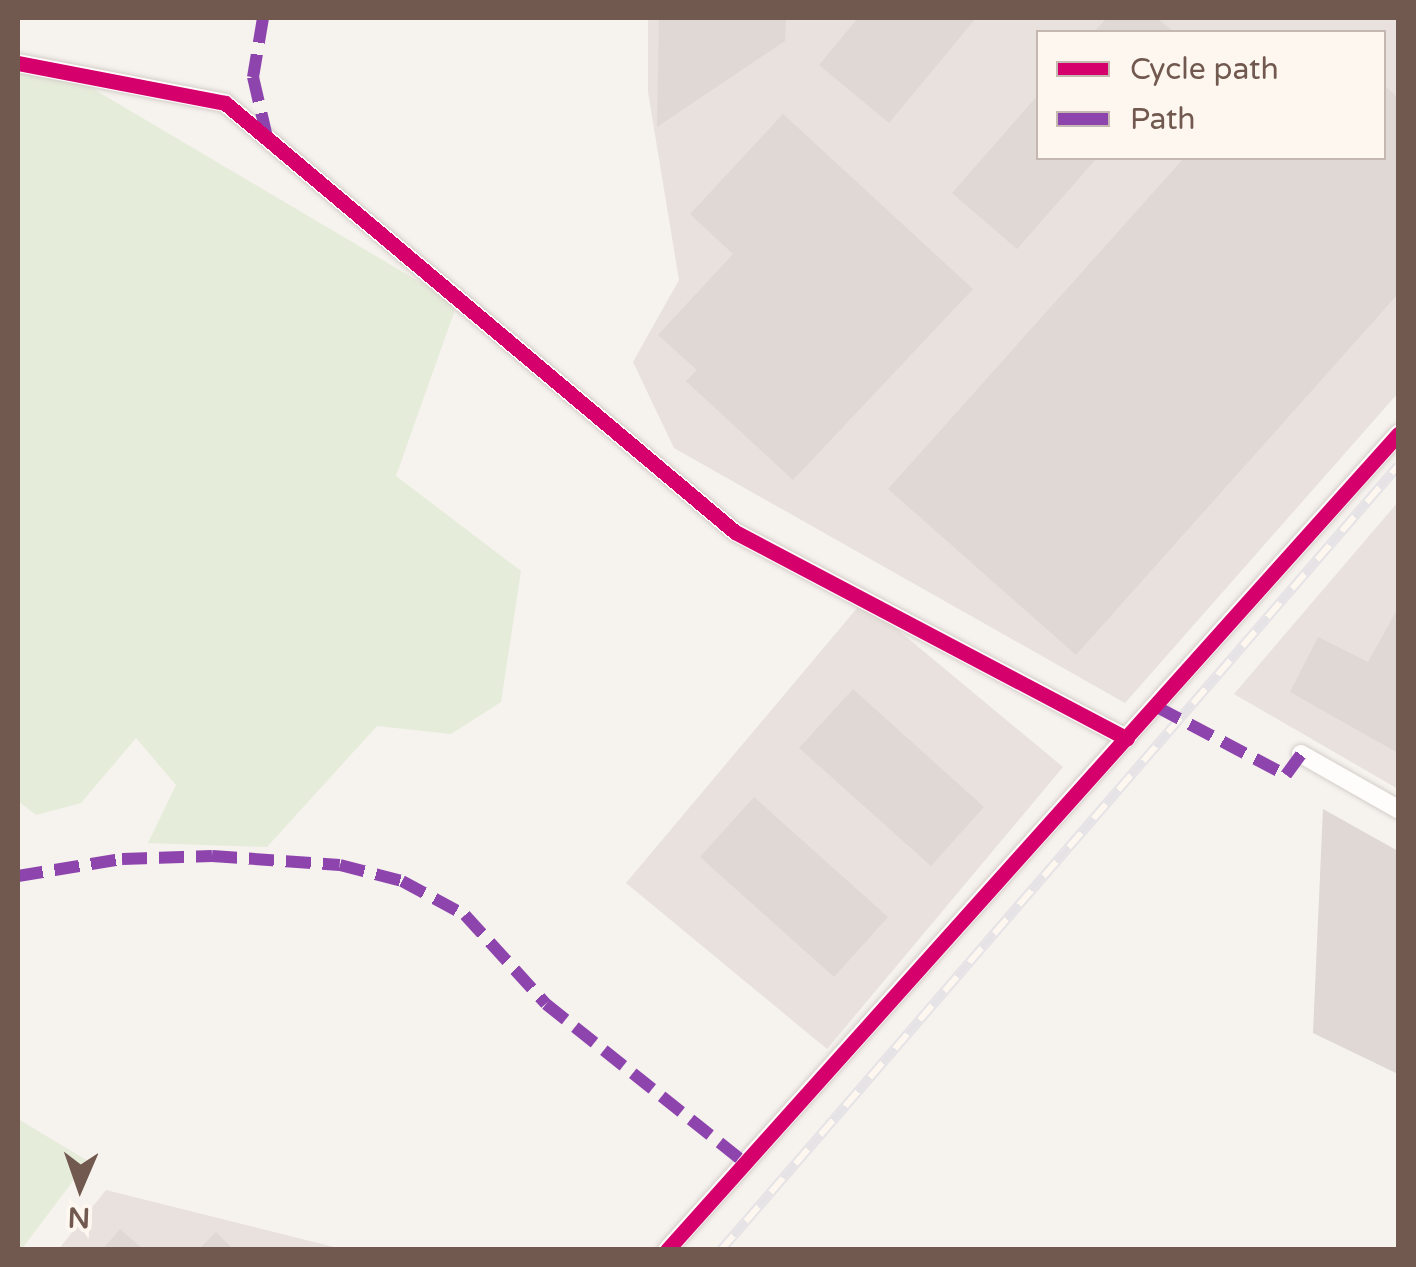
<!DOCTYPE html>
<html>
<head>
<meta charset="utf-8">
<style>
	body { margin:0 }
	#map { position:relative; width:1416px; height:1267px; overflow:hidden; background:#f6f2ee; font-family:"Varela Round",sans-serif }
	div>[style] { position:absolute }
	.industrial>* { inset:0; background:#e8e1dd }
	.green>* { inset:0; background:#e6ecda }
	.building>* { inset:0; background:#dfd8d4 }
	.roads { filter:drop-shadow(0 0 2px #d4cec9) drop-shadow(0 0 2px #d4cec9) }
	.minor>* { height:18px; margin:-9px; padding:0 9px; transform-origin:9px; border-radius:9px; background:#fefdfc }
	.rail>* { height:10px; margin-top:-5px; transform-origin:0; background:repeating-linear-gradient(90deg,#fdf7f0 0 19px,#e5e3e6 0 38px); box-sizing:border-box; border-block:2px solid #e5e3e6 }
	.quiet>* { height:12px; margin-top:-6px; transform-origin:0; background:repeating-linear-gradient(90deg,#8e44ad 0 25px,transparent 0 37px) }
	.cycleway>* { height:15px; margin:-7.5px; padding:0 7.5px; transform-origin:7.5px; border-radius:7.5px; background:#d6006c }
	span { translate:-50% -50%; white-space:nowrap; text-align:center; line-height:1.15; -webkit-text-stroke:8px #fdf7f0; paint-order:stroke }
	.frame { position:absolute; inset:0; border:20px solid #725950; pointer-events:none }
	.legend { position:absolute; left:1036px; top:30px; width:350px; height:130px; box-sizing:border-box; background:#fdf7f0; border:2px solid #c5b8b0; margin:0; padding:12px 18px; list-style:none; font-size:30px; color:#725950 }
	.legend li { display:flex; align-items:center; gap:20px; height:50px }
	.legend b { width:50px; border:2px solid #c5b8b0 }
	.north { position:absolute; left:30px; top:1137px; width:100px; height:100px; -webkit-text-stroke:8px #fdf7f0; paint-order:stroke; rotate:182deg; font-size:28px; font-weight:700; line-height:40px; text-align:center; color:#725950 }
	.north::after { content:''; display:block; margin:auto; width:35px; height:45px; background:#725950; clip-path:polygon(50% 0,100% 100%,50% 72%,0 100%) }
</style>
</head>
<body>
<div id="map">
	<div class="industrial">
		<i style="clip-path:polygon(evenodd,648px 18px,1398px 18px,1398px 393px,1125px 703px,674px 448px,633px 362px,679px 280px,648px 92px,648px 18px,1038px 32px,1384px 32px,1384px 158px,1038px 158px,1038px 32px)"></i>
		<i style="clip-path:polygon(1398px 502px,1398px 789px,1234px 694px)"></i>
		<i style="clip-path:polygon(863px 601px,1063px 767px,827px 1049px,626px 883px)"></i>
		<i style="clip-path:polygon(106px 1190px,342px 1249px,58px 1250px)"></i>
	</div>
	<div class="green">
		<i style="clip-path:polygon(18px 69px,90px 87px,457px 304px,396px 476px,521px 571px,501px 702px,451px 734px,377px 726px,267px 847px,148px 843px,176px 785px,136px 738px,81px 803px,36px 815px,18px 801px)"></i>
		<i style="clip-path:polygon(18px 1119px,88px 1161px,21px 1250px,18px 1249px)"></i>
	</div>
	<div class="building">
		<i style="clip-path:polygon(659px 18px,786px 18px,785px 41px,657px 127px)"></i>
		<i style="clip-path:polygon(858px 18px,976px 18px,889px 123px,819px 65px)"></i>
		<i style="clip-path:polygon(1107px 18px,1157px 18px,1174px 32px,1094px 32px)"></i>
		<i style="clip-path:polygon(1384px 85px,1398px 98px,1398px 294px,1076px 655px,888px 489px,1184px 158px,1384px 158px)"></i>
		<i style="clip-path:polygon(1038px 95px,1038px 158px,1097px 158px,1017px 249px,952px 193px)"></i>
		<i style="clip-path:polygon(783px 114px,973px 289px,793px 480px,686px 381px,697px 370px,658px 335px,733px 254px,690px 214px)"></i>
		<i style="clip-path:polygon(1398px 608px,1398px 753px,1290px 692px,1318px 637px,1368px 662px)"></i>
		<i style="clip-path:polygon(853px 689px,984px 807px,931px 866px,799px 748px)"></i>
		<i style="clip-path:polygon(754px 797px,888px 917px,834px 977px,700px 857px)"></i>
		<i style="clip-path:polygon(1323px 809px,1398px 851px,1398px 1074px,1313px 1033px)"></i>
		<i style="clip-path:polygon(120px 1229px,144px 1250px,102px 1250px)"></i>
		<i style="clip-path:polygon(216px 1232px,234px 1250px,198px 1250px)"></i>
	</div>
	<div class="roads">
		<div class="minor">
			<i style="left:18px;top:63px;width:211px;rotate:10.9deg"></i>
			<i style="left:225px;top:103px;width:666px;rotate:40.07deg"></i>
			<i style="left:735px;top:532px;width:443px;rotate:27.8deg"></i>
			<i style="left:1301px;top:754px;width:112px;rotate:29.6deg"></i>
			<i style="left:667px;top:1250px;width:1096px;rotate:-48.14deg"></i>
		</div>
	</div>
	<div class="rail">
		<i style="left:721px;top:1250px;width:1036px;rotate:-49.19deg"></i>
	</div>
	<div class="quiet">
		<i style="left:263px;top:18px;width:60px;rotate:99.6deg"></i>
		<i style="left:253px;top:77px;width:62px;rotate:76.9deg"></i>
		<i style="left:1157px;top:707px;width:146px;rotate:27.8deg"></i>
		<i style="left:1286px;top:775px;width:26px;rotate:-54deg"></i>
		<i style="left:18px;top:876px;width:105px;rotate:-9.3deg"></i>
		<i style="left:122px;top:859px;width:90px;rotate:-1.9deg"></i>
		<i style="left:212px;top:856px;width:128px;rotate:4deg"></i>
		<i style="left:340px;top:865px;width:64px;rotate:14.5deg"></i>
		<i style="left:402px;top:881px;width:72px;rotate:28.4deg"></i>
		<i style="left:465px;top:915px;width:120px;rotate:47.7deg"></i>
		<i style="left:546px;top:1004px;width:255px;rotate:38.6deg"></i>
	</div>
	<div class="cycleway">
		<i style="left:18px;top:63px;width:211px;rotate:10.9deg"></i>
		<i style="left:225px;top:103px;width:666px;rotate:40.07deg"></i>
		<i style="left:735px;top:532px;width:443px;rotate:27.8deg"></i>
		<i style="left:667px;top:1250px;width:1096px;rotate:-48.14deg"></i>
	</div>
	<div class="frame"></div>
	<ul class="legend">
	<li><b style="height:12px;background:#d6006c"></b>Cycle path</li>
	<li><b style="height:12px;background:#8e44ad"></b>Path</li>
	</ul>
	<div class="north">N</div>
</div>
</body>
</html>
